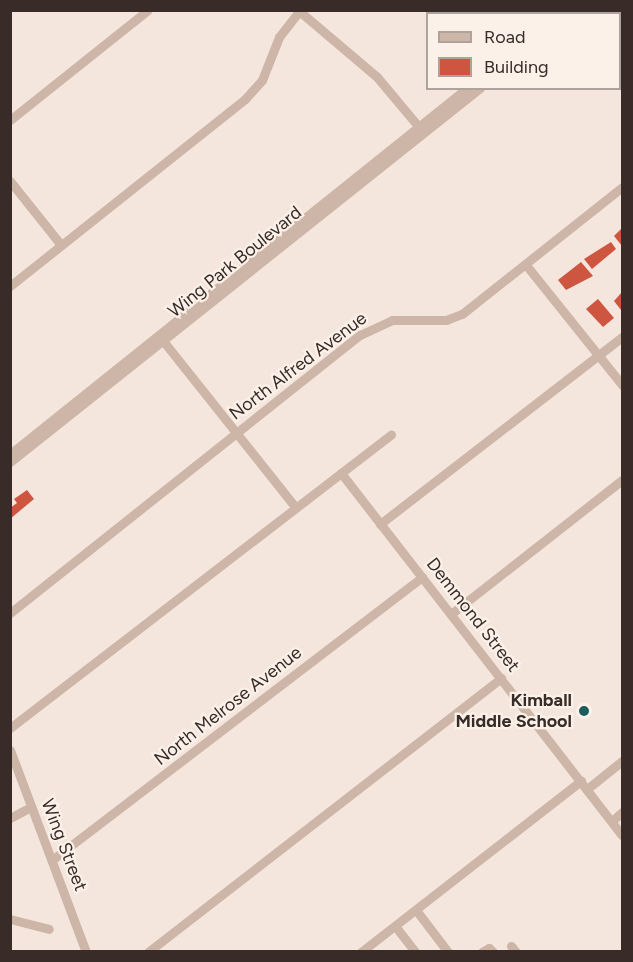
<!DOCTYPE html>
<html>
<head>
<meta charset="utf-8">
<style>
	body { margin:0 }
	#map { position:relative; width:633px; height:962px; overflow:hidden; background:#f4e6dc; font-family:Figtree,sans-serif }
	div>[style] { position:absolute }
	.building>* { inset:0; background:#ce5540 }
	.minor>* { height:9px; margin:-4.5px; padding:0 4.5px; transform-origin:4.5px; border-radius:4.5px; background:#cdb5a7 }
	.dots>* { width:16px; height:16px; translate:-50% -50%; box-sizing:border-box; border:3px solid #fbf1e9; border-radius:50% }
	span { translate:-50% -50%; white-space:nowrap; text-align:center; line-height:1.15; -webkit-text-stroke:4.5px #fbf1e9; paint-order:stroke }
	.street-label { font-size:18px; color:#392c28 }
	.poi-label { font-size:18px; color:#392c28; font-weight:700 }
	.right { translate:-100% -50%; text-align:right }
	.frame { position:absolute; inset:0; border:12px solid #392c28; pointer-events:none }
	.legend { position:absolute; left:426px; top:12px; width:195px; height:78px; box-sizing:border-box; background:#fbf1e9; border:2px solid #ada29c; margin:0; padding:8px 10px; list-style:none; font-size:18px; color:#392c28 }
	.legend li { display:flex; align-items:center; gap:12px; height:30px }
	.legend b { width:30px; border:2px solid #ada29c }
</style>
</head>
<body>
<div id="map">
	<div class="building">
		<i style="clip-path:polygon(622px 228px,622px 246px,614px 236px)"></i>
		<i style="clip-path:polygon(611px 242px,616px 249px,592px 269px,584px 259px)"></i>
		<i style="clip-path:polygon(581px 262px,593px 276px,566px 290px,558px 280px)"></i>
		<i style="clip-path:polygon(622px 292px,622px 308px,621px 310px,614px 301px)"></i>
		<i style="clip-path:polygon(598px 299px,614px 318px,603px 327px,586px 309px)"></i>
		<i style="clip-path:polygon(27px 490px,34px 499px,10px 519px,10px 508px,17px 503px,14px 499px)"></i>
	</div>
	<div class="minor">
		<i style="left:298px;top:10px;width:104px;rotate:40.3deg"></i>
		<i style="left:377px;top:77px;width:65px;rotate:50deg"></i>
		<i style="left:560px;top:14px;width:6px;rotate:-45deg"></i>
		<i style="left:574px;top:14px;width:6px;rotate:-45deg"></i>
		<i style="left:10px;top:120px;width:176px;rotate:-38.6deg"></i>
		<i style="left:10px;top:181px;width:82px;rotate:51.4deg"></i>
		<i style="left:526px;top:265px;width:154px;rotate:51.3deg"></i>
		<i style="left:10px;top:286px;width:300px;rotate:-38.5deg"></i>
		<i style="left:245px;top:99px;width:25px;rotate:-48deg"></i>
		<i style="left:262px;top:80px;width:46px;rotate:-68.4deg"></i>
		<i style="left:279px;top:37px;width:34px;rotate:-52deg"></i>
		<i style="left:160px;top:337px;width:218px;rotate:51.5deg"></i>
		<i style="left:10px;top:454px;width:585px;rotate:-38.69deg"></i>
		<i style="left:10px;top:462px;width:601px;rotate:-38.51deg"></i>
		<i style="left:341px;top:473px;width:458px;rotate:52.2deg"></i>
		<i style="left:380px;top:524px;width:306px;rotate:-37.7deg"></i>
		<i style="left:10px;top:613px;width:447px;rotate:-38.5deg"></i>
		<i style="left:360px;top:335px;width:35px;rotate:-25deg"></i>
		<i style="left:392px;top:320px;width:54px"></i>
		<i style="left:446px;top:320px;width:17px;rotate:-21deg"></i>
		<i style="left:462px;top:314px;width:204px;rotate:-38.4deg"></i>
		<i style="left:451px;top:614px;width:217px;rotate:-38.1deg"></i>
		<i style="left:10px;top:728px;width:481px;rotate:-37.6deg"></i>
		<i style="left:10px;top:750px;width:216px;rotate:69.4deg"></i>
		<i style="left:587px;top:789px;width:45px;rotate:-38.7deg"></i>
		<i style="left:10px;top:818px;width:24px;rotate:-28deg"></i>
		<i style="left:612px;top:821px;width:13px;rotate:-42deg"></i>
		<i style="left:52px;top:860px;width:466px;rotate:-37.4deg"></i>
		<i style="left:416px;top:910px;width:53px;rotate:52.7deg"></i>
		<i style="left:10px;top:919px;width:40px;rotate:14.4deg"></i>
		<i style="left:395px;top:926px;width:33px;rotate:52deg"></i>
		<i style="left:511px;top:946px;width:8px;rotate:50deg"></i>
		<i style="left:148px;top:952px;width:447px;rotate:-37.8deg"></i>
		<i style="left:361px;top:952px;width:279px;rotate:-37.9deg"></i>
		<i style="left:482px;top:952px;width:8px;rotate:-30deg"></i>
		<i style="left:489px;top:948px;width:6px;rotate:45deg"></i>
	</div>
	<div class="dots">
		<i style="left:584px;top:711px;background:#1a5d5b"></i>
	</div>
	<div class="street-label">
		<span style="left:235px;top:262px;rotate:-39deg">Wing Park Boulevard</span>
		<span style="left:298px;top:366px;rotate:-37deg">North Alfred Avenue</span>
		<span style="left:473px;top:615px;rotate:52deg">Demmond Street</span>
		<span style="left:228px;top:706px;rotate:-38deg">North Melrose Avenue</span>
		<span style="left:64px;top:845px;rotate:69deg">Wing Street</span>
	</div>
	<div class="poi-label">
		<span class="right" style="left:572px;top:711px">Kimball<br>Middle School</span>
	</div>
	<div class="frame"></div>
	<ul class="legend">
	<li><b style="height:8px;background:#cdb5a7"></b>Road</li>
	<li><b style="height:16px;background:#ce5540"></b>Building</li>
	</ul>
</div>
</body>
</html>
